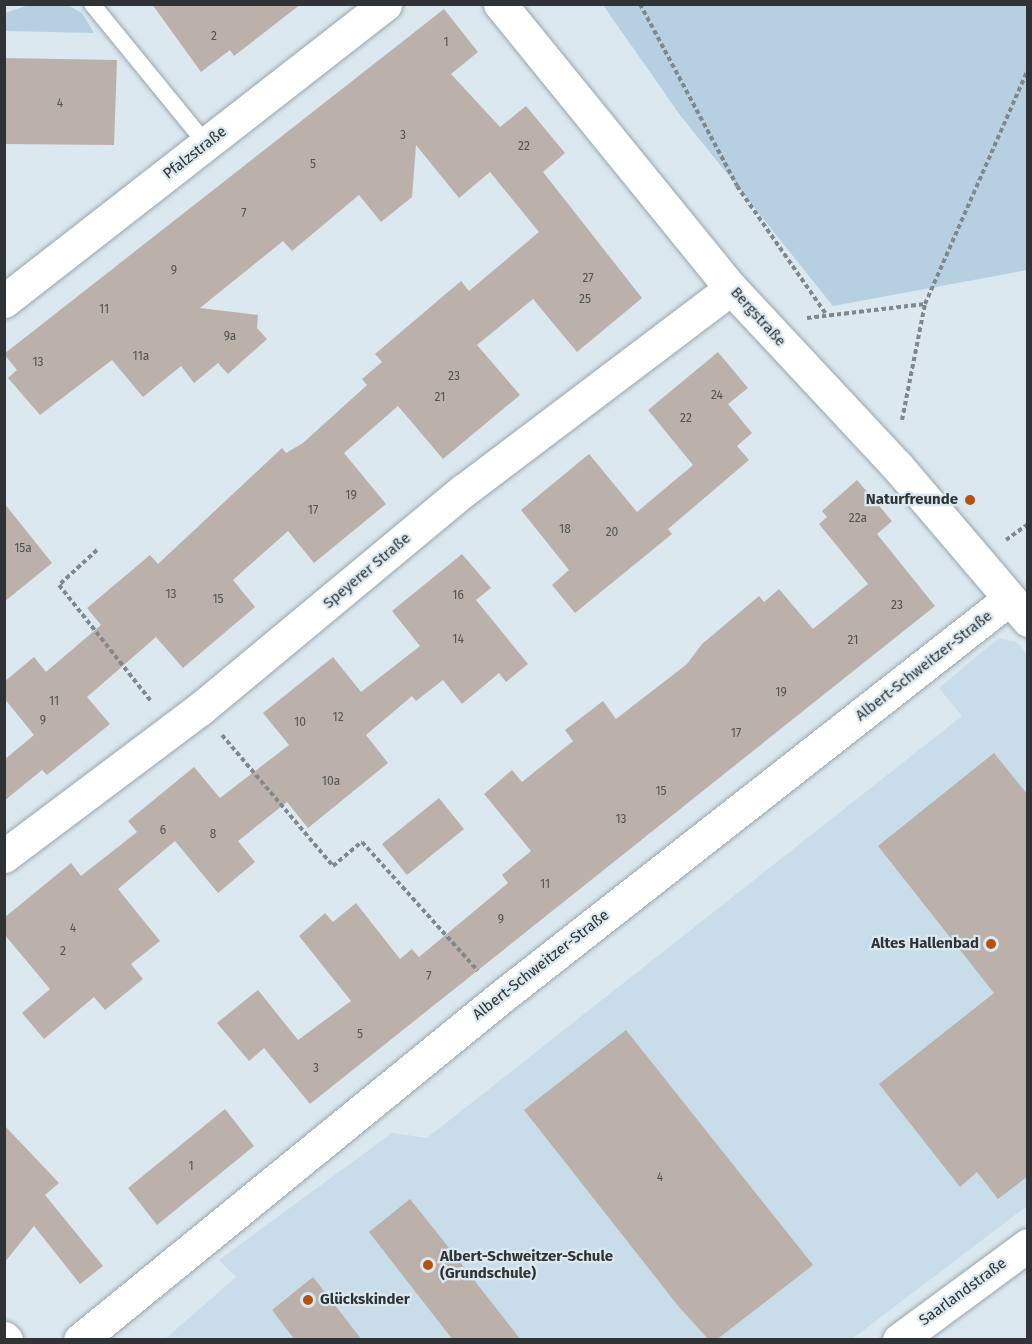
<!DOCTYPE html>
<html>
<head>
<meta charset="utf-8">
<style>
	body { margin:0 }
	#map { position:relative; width:1032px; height:1344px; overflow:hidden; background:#dbe8f0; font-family:"Fira Sans",sans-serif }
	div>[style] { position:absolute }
	.built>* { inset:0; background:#c9dce9 }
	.green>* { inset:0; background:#b6d0e1 }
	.building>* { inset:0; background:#bcb0aa }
	.path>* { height:4px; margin-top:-2px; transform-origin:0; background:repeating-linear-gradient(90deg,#80888d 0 4.5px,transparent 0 7.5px) }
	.roads { filter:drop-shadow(0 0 2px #9aa5ad) drop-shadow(0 0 2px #9aa5ad) }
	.lane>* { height:16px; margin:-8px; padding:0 8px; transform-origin:8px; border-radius:8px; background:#fff }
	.street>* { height:33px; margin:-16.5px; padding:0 16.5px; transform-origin:16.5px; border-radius:16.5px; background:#fff }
	.dots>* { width:16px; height:16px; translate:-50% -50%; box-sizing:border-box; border:3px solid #dbe8f0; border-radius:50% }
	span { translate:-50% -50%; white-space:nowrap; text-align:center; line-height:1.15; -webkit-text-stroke:4.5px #dbe8f0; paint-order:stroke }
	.number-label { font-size:12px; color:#525253 }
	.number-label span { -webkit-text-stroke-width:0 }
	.street-label { font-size:15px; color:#2f3336 }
	.poi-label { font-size:15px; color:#2f3336; font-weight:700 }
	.right { translate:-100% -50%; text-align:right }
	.left { translate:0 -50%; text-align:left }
	.frame { position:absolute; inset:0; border:6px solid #2f3336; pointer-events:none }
</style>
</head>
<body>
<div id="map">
	<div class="built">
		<i style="clip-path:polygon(999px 638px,1018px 643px,1028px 657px,1027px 1206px,852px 1339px,164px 1340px,236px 1277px,219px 1260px,392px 1133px,427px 1138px,962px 716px,939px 688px)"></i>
	</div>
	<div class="green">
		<i style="clip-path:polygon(66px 4px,82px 13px,94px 33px,5px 31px,5px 13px,29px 5px)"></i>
		<i style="clip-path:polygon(603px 5px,1027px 5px,1027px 270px,833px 306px,680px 115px)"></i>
	</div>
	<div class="building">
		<i style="clip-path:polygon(152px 4px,301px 4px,234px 56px,230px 50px,201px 72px)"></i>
		<i style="clip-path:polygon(444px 9px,478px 52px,451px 74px,500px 127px,526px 106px,565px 153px,543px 172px,642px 298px,577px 352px,533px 299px,477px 345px,520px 395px,443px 459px,398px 406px,344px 453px,386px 504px,314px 563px,288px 531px,233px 580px,255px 607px,183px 668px,156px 637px,87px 697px,110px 724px,47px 775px,42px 770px,4px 801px,4px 760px,34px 735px,4px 698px,4px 682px,34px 657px,46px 672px,101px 625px,87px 608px,150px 555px,158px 564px,282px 448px,286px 453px,303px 443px,367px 385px,362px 379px,382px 362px,375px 354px,461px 281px,469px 291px,539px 232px,490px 172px,459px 198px,416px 145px,412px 197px,381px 222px,359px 195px,292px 251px,283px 241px,200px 308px,258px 315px,257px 328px,267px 339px,228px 374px,218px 363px,194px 383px,181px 366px,143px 397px,112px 360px,40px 415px,8px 378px,17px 370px,4px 354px)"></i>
		<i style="clip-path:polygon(4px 58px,117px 60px,114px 145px,4px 144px)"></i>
		<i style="clip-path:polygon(718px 352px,748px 388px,728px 404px,752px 433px,737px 446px,749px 460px,668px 529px,672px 534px,575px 613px,552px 585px,569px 570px,521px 510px,589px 454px,637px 512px,693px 465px,648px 410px)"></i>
		<i style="clip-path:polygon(857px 480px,892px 521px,877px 534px,935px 606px,310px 1104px,264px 1048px,249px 1061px,217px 1023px,258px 990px,298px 1040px,351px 1001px,299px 936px,325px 913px,333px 922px,356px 903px,400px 959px,412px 949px,419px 957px,508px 883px,502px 875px,531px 851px,484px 794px,512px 770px,522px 782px,573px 741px,565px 730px,603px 701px,616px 719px,687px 664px,702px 644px,759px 596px,764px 602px,779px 589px,813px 629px,868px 584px,819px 524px,827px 517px,822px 511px)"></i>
		<i style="clip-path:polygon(4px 503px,52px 563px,4px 602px)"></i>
		<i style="clip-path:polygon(462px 554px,491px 588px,476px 600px,528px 664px,506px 682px,499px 673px,462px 704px,443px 680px,416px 701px,412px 696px,366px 735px,388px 763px,308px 828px,287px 802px,238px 841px,255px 862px,218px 893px,175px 841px,118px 889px,160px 941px,131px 964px,143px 979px,105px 1010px,94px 997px,44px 1039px,22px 1013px,50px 989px,4px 934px,4px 918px,71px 863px,81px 876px,137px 832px,128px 821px,194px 767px,220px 798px,289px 745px,263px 713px,333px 657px,361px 692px,420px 646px,392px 611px)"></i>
		<i style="clip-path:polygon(994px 753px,1028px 795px,1028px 1176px,998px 1199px,977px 1172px,960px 1187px,879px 1084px,994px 993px,878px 846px)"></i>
		<i style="clip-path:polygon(439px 798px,464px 829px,407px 875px,382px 844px)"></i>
		<i style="clip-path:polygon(626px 1030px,813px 1265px,716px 1340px,709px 1340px,679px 1307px,524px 1110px)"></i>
		<i style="clip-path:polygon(225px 1109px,254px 1146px,157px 1225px,128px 1188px)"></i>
		<i style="clip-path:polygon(4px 1125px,59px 1183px,45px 1195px,103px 1266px,80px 1284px,34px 1226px,4px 1263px)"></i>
		<i style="clip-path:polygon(410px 1199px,442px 1239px,521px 1340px,453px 1340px,400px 1272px,369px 1232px)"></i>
		<i style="clip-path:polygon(313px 1277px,362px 1340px,295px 1340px,272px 1310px)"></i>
	</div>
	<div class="path">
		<i style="left:640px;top:4px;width:206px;rotate:61.9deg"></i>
		<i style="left:737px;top:186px;width:156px;rotate:55.2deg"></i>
		<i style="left:807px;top:318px;width:119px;rotate:-6.8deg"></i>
		<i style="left:902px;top:420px;width:118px;rotate:-78.8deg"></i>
		<i style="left:925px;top:304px;width:257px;rotate:-66.3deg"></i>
		<i style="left:1006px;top:540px;width:27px;rotate:-36deg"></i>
		<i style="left:97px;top:550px;width:52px;rotate:137.4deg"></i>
		<i style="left:59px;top:585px;width:148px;rotate:51.6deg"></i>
		<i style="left:222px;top:735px;width:172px;rotate:49.7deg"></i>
		<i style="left:333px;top:866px;width:38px;rotate:-40deg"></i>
		<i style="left:362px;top:842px;width:173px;rotate:48deg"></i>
	</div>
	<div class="roads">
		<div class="lane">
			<i style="left:92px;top:4px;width:181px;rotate:50.8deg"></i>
		</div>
		<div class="street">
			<i style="left:500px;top:4px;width:366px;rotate:50.9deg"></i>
			<i style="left:731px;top:288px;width:245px;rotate:47deg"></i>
			<i style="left:898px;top:467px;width:201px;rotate:49.6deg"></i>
			<i style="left:4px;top:301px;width:483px;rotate:-37.9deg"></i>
			<i style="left:4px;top:856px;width:245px;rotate:-36.9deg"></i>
			<i style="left:200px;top:709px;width:342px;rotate:-39.7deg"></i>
			<i style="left:463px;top:491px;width:336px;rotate:-37.1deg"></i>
			<i style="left:4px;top:1338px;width:3px;rotate:45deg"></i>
			<i style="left:80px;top:1340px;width:543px;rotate:-39.17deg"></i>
			<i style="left:501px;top:997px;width:645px;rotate:-38.08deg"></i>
			<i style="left:899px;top:1340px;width:160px;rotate:-36.4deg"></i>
		</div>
	</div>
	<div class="dots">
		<i style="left:970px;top:500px;background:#b35310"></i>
		<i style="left:991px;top:944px;background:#b35310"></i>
		<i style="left:428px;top:1265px;background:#b35310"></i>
		<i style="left:308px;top:1300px;background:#b35310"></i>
	</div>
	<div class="number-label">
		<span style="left:214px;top:37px">2</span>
		<span style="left:446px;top:43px">1</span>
		<span style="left:60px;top:104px">4</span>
		<span style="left:403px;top:136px">3</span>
		<span style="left:524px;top:147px">22</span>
		<span style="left:313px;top:165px">5</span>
		<span style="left:244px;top:214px">7</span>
		<span style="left:174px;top:271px">9</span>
		<span style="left:588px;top:279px">27</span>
		<span style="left:585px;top:300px">25</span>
		<span style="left:104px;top:310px">11</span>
		<span style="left:230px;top:337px">9a</span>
		<span style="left:141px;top:357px">11a</span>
		<span style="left:38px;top:363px">13</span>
		<span style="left:454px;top:377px">23</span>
		<span style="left:717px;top:396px">24</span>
		<span style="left:440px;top:398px">21</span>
		<span style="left:686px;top:419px">22</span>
		<span style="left:351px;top:496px">19</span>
		<span style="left:313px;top:511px">17</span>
		<span style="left:858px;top:519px">22a</span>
		<span style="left:565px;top:530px">18</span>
		<span style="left:612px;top:533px">20</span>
		<span style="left:23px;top:549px">15a</span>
		<span style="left:171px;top:595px">13</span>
		<span style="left:458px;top:596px">16</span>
		<span style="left:218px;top:600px">15</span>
		<span style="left:897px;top:606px">23</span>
		<span style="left:458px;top:640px">14</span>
		<span style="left:853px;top:641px">21</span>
		<span style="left:781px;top:693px">19</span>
		<span style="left:54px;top:702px">11</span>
		<span style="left:338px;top:718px">12</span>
		<span style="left:43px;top:721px">9</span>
		<span style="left:300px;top:723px">10</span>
		<span style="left:736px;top:734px">17</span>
		<span style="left:331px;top:782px">10a</span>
		<span style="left:661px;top:792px">15</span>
		<span style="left:621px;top:820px">13</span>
		<span style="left:163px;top:831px">6</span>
		<span style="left:213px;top:835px">8</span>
		<span style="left:545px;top:885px">11</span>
		<span style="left:501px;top:920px">9</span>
		<span style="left:73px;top:929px">4</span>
		<span style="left:63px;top:952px">2</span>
		<span style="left:429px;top:977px">7</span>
		<span style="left:360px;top:1035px">5</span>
		<span style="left:316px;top:1069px">3</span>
		<span style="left:191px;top:1167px">1</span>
		<span style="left:660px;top:1178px">4</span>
	</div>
	<div class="street-label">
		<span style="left:195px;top:153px;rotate:-38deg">Pfalzstraße</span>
		<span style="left:758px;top:317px;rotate:48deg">Bergstraße</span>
		<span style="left:367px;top:571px;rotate:-40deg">Speyerer Straße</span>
		<span style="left:924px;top:666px;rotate:-38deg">Albert-Schweitzer-Straße</span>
		<span style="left:541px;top:965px;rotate:-38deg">Albert-Schweitzer-Straße</span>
		<span style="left:963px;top:1292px;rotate:-36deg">Saarlandstraße</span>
	</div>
	<div class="poi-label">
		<span class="right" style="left:958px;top:500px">Naturfreunde</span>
		<span class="right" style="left:979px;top:944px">Altes Hallenbad</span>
		<span class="left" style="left:440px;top:1265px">Albert-Schweitzer-Schule<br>(Grundschule)</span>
		<span class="left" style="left:320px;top:1300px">Glückskinder</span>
	</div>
	<div class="frame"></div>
</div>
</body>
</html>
